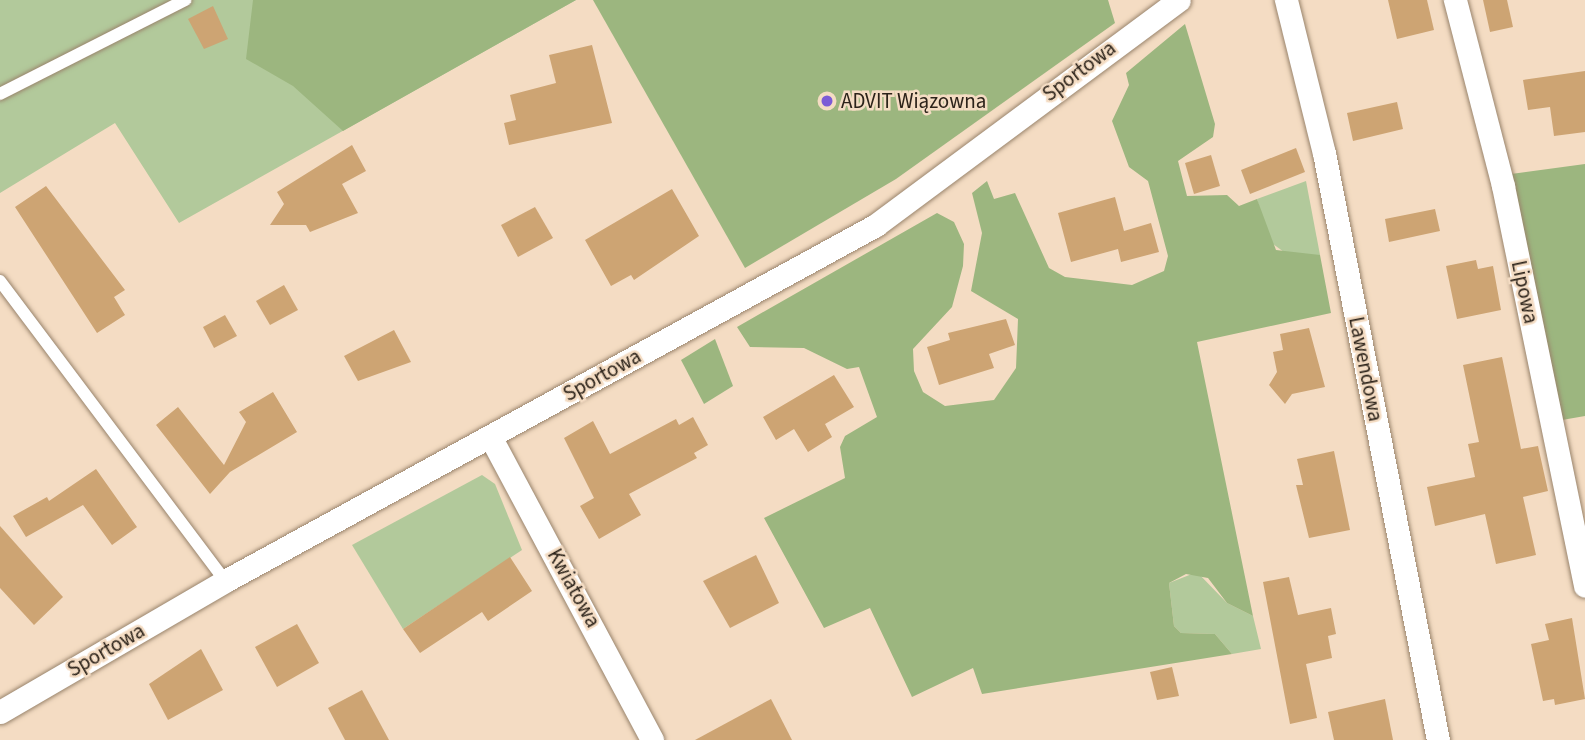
<!DOCTYPE html>
<html>
<head>
<meta charset="utf-8">
<style>
	body { margin:0 }
	#map { position:relative; width:1585px; height:740px; overflow:hidden; background:#f4dcc3; font-family:"Source Sans 3",sans-serif }
	div>[style] { position:absolute }
	.green>* { inset:0; background:#b2c99b }
	.forest>* { inset:0; background:#9cb67f }
	.building>* { inset:0; background:#cda473 }
	.roads { filter:drop-shadow(0 0 2px #99846c) drop-shadow(0 0 2px #99846c) }
	.service>* { height:12px; margin:-6px; padding:0 6px; transform-origin:6px; border-radius:6px; background:#fff }
	.minor>* { height:23px; margin:-11.5px; padding:0 11.5px; transform-origin:11.5px; border-radius:11.5px; background:#fff }
	.dots>* { width:19px; height:19px; translate:-50% -50%; box-sizing:border-box; border:4px solid #f4dcc3; border-radius:50% }
	span { translate:-50% -50%; white-space:nowrap; text-align:center; line-height:1.15; -webkit-text-stroke:5px #f4dcc3; paint-order:stroke }
	.street-label { font-size:21px; color:#2c231a }
	.poi-label { font-size:21px; color:#2c231a }
	.left { translate:0 -50%; text-align:left }
</style>
</head>
<body>
<div id="map">
	<div class="green">
		<i style="clip-path:polygon(0 0,576px 0,179px 223px,115px 123px,0 193px)"></i>
		<i style="clip-path:polygon(1306px 181px,1320px 255px,1288px 255px,1269px 241px,1257px 199px)"></i>
		<i style="clip-path:polygon(482px 475px,495px 484px,522px 550px,403px 629px,352px 545px)"></i>
		<i style="clip-path:polygon(1197px 572px,1227px 603px,1253px 616px,1261px 649px,1232px 654px,1215px 634px,1181px 633px,1174px 626px,1169px 583px)"></i>
	</div>
	<div class="forest">
		<i style="clip-path:polygon(253px 0,576px 0,343px 131px,293px 86px,246px 59px)"></i>
		<i style="clip-path:polygon(593px 0,1108px 0,1115px 23px,896px 179px,745px 268px)"></i>
		<i style="clip-path:polygon(1185px 24px,1215px 124px,1213px 137px,1178px 161px,1187px 196px,1227px 195px,1239px 206px,1257px 199px,1276px 250px,1320px 255px,1331px 313px,1197px 342px,1253px 616px,1227px 603px,1208px 578px,1186px 574px,1169px 583px,1174px 626px,1181px 633px,1215px 634px,1232px 654px,982px 694px,973px 668px,912px 697px,870px 608px,824px 628px,764px 518px,845px 478px,840px 447px,845px 436px,877px 417px,859px 367px,847px 369px,804px 348px,750px 347px,737px 327px,937px 213px,954px 222px,964px 244px,963px 266px,952px 307px,913px 349px,914px 371px,923px 392px,945px 406px,994px 400px,1016px 368px,1018px 319px,971px 291px,982px 233px,972px 193px,987px 181px,994px 199px,1015px 193px,1049px 268px,1065px 277px,1132px 285px,1164px 271px,1168px 256px,1148px 181px,1129px 167px,1112px 121px,1129px 85px,1126px 73px)"></i>
		<i style="clip-path:polygon(1585px 164px,1585px 416px,1562px 420px,1511px 174px)"></i>
		<i style="clip-path:polygon(715px 339px,733px 386px,704px 404px,681px 360px)"></i>
	</div>
	<div class="building">
		<i style="clip-path:polygon(1388px 0,1427px 0,1434px 30px,1397px 39px)"></i>
		<i style="clip-path:polygon(1483px 0,1507px 0,1513px 27px,1490px 32px)"></i>
		<i style="clip-path:polygon(213px 6px,228px 39px,204px 49px,188px 19px)"></i>
		<i style="clip-path:polygon(592px 45px,612px 123px,509px 145px,504px 123px,516px 120px,510px 95px,556px 83px,549px 55px)"></i>
		<i style="clip-path:polygon(1585px 71px,1585px 132px,1554px 136px,1550px 107px,1528px 110px,1523px 80px)"></i>
		<i style="clip-path:polygon(1397px 102px,1403px 129px,1353px 141px,1347px 113px)"></i>
		<i style="clip-path:polygon(352px 145px,366px 171px,342px 184px,358px 213px,310px 232px,306px 225px,270px 225px,284px 204px,277px 192px)"></i>
		<i style="clip-path:polygon(1296px 148px,1305px 172px,1250px 194px,1241px 170px)"></i>
		<i style="clip-path:polygon(1211px 155px,1220px 186px,1194px 194px,1185px 163px)"></i>
		<i style="clip-path:polygon(46px 186px,125px 290px,114px 297px,125px 315px,97px 333px,15px 207px)"></i>
		<i style="clip-path:polygon(672px 189px,699px 236px,634px 280px,631px 275px,611px 286px,585px 240px)"></i>
		<i style="clip-path:polygon(1115px 197px,1124px 231px,1151px 223px,1159px 252px,1121px 262px,1118px 249px,1071px 262px,1058px 213px)"></i>
		<i style="clip-path:polygon(535px 207px,553px 238px,518px 257px,501px 225px)"></i>
		<i style="clip-path:polygon(1435px 209px,1440px 231px,1389px 242px,1385px 219px)"></i>
		<i style="clip-path:polygon(1476px 260px,1478px 269px,1493px 266px,1501px 310px,1457px 319px,1446px 266px)"></i>
		<i style="clip-path:polygon(284px 285px,298px 310px,270px 325px,256px 301px)"></i>
		<i style="clip-path:polygon(225px 315px,237px 336px,214px 348px,203px 327px)"></i>
		<i style="clip-path:polygon(1006px 319px,1015px 345px,989px 354px,994px 368px,939px 385px,927px 347px,950px 340px,948px 333px)"></i>
		<i style="clip-path:polygon(1309px 328px,1325px 387px,1292px 394px,1285px 404px,1269px 385px,1277px 372px,1273px 352px,1283px 350px,1280px 334px)"></i>
		<i style="clip-path:polygon(394px 330px,411px 362px,358px 381px,344px 356px)"></i>
		<i style="clip-path:polygon(1502px 357px,1521px 449px,1538px 446px,1548px 491px,1523px 497px,1536px 555px,1496px 564px,1485px 514px,1435px 526px,1427px 487px,1475px 477px,1468px 444px,1479px 442px,1463px 365px)"></i>
		<i style="clip-path:polygon(834px 375px,854px 407px,825px 424px,832px 437px,808px 452px,794px 429px,776px 440px,763px 417px)"></i>
		<i style="clip-path:polygon(273px 392px,297px 432px,230px 472px,210px 494px,156px 425px,178px 407px,224px 465px,246px 422px,239px 412px)"></i>
		<i style="clip-path:polygon(693px 417px,708px 445px,694px 453px,697px 458px,629px 494px,641px 515px,599px 539px,580px 506px,594px 498px,564px 438px,593px 421px,610px 454px,676px 419px,679px 425px)"></i>
		<i style="clip-path:polygon(1334px 451px,1350px 530px,1309px 538px,1296px 485px,1303px 485px,1297px 459px)"></i>
		<i style="clip-path:polygon(96px 469px,137px 527px,112px 545px,83px 505px,26px 537px,13px 516px,47px 497px,49px 501px)"></i>
		<i style="clip-path:polygon(0 526px,63px 597px,34px 625px,0 588px)"></i>
		<i style="clip-path:polygon(756px 555px,779px 603px,730px 628px,703px 581px)"></i>
		<i style="clip-path:polygon(510px 557px,532px 591px,488px 621px,482px 612px,420px 653px,403px 629px)"></i>
		<i style="clip-path:polygon(1289px 577px,1298px 615px,1331px 608px,1336px 634px,1328px 636px,1332px 658px,1306px 664px,1317px 718px,1290px 724px,1263px 582px)"></i>
		<i style="clip-path:polygon(1572px 618px,1585px 699px,1555px 705px,1554px 699px,1543px 701px,1531px 644px,1549px 640px,1545px 624px)"></i>
		<i style="clip-path:polygon(297px 624px,319px 663px,277px 687px,255px 647px)"></i>
		<i style="clip-path:polygon(201px 649px,223px 690px,168px 720px,149px 684px)"></i>
		<i style="clip-path:polygon(1172px 667px,1179px 696px,1157px 700px,1150px 672px)"></i>
		<i style="clip-path:polygon(362px 690px,389px 740px,345px 740px,328px 708px)"></i>
		<i style="clip-path:polygon(771px 699px,792px 740px,695px 740px)"></i>
		<i style="clip-path:polygon(1385px 699px,1393px 740px,1334px 740px,1328px 712px)"></i>
	</div>
	<div class="roads">
		<div class="service">
			<i style="left:0;top:94px;width:208px;rotate:-26.9deg"></i>
			<i style="left:0;top:281px;width:375px;rotate:53.1deg"></i>
		</div>
		<div class="minor">
			<i style="left:1286px;top:0;width:158px;rotate:76.1deg"></i>
			<i style="left:1324px;top:153px;width:598px;rotate:79.01deg"></i>
			<i style="left:1455px;top:0;width:192px;rotate:75.5deg"></i>
			<i style="left:1503px;top:186px;width:408px;rotate:78.4deg"></i>
			<i style="left:491px;top:438px;width:342px;rotate:61.9deg"></i>
			<i style="left:0;top:712px;width:260px;rotate:-30.2deg"></i>
			<i style="left:225px;top:581px;width:742px;rotate:-28.67deg"></i>
			<i style="left:876px;top:225px;width:377px;rotate:-36.6deg"></i>
		</div>
	</div>
	<div class="dots">
		<i style="left:827px;top:101px;background:#7c5bd6"></i>
	</div>
	<div class="street-label">
		<span style="left:1079px;top:71px;rotate:-37deg">Sportowa</span>
		<span style="left:1525px;top:292px;rotate:78deg">Lipowa</span>
		<span style="left:1366px;top:369px;rotate:79deg">Lawendowa</span>
		<span style="left:602px;top:375px;rotate:-29deg">Sportowa</span>
		<span style="left:574px;top:588px;rotate:61deg">Kwiatowa</span>
		<span style="left:106px;top:650px;rotate:-30deg">Sportowa</span>
	</div>
	<div class="poi-label">
		<span class="left" style="left:841px;top:101px">ADVIT Wiązowna</span>
	</div>
</div>
</body>
</html>
